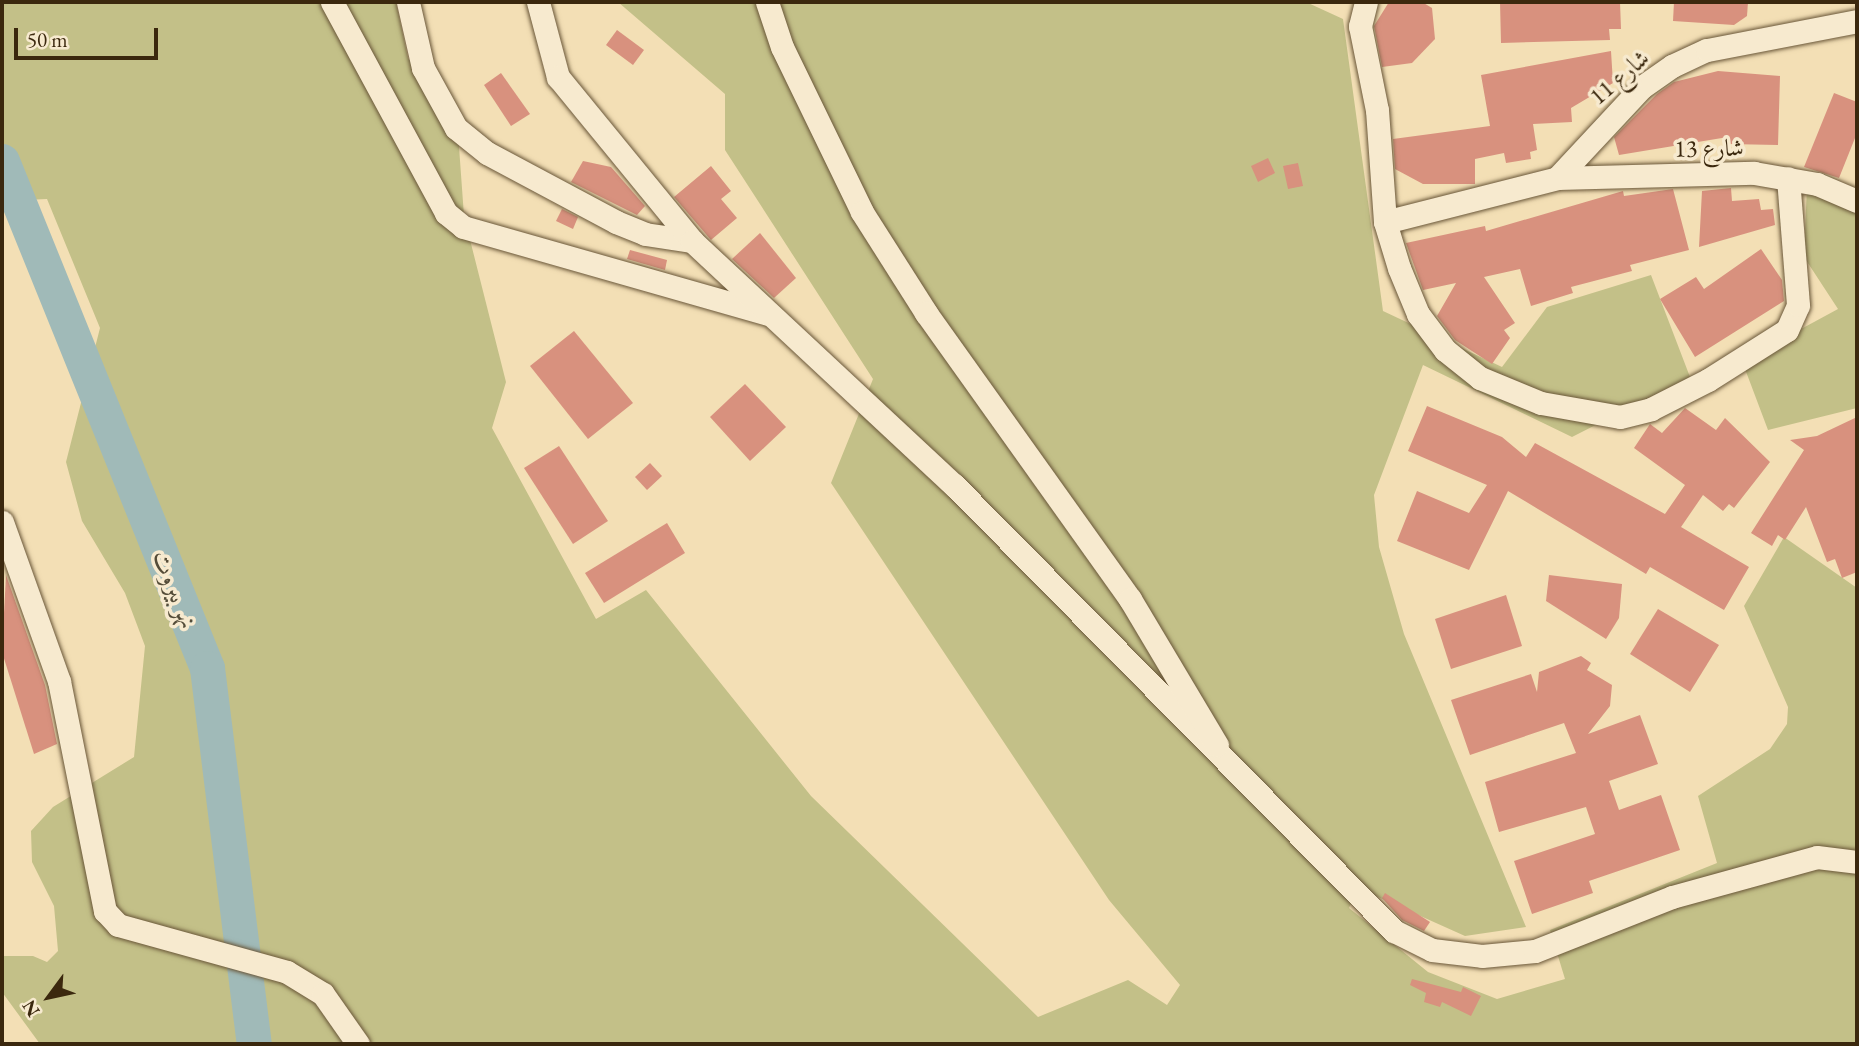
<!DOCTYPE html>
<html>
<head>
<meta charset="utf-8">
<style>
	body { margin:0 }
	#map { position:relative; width:1859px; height:1046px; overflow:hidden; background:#f3dfb5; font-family:"EB Garamond",Amiri,serif }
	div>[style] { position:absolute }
	.green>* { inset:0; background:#c3c088 }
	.river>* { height:35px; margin:-17.5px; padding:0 17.5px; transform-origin:17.5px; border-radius:17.5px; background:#a0bab8 }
	.building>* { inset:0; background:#d8917e }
	.roads { filter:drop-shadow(0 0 2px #695638) drop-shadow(0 0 2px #695638) }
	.street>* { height:23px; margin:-11.5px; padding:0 11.5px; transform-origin:11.5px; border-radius:11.5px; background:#f7eacf }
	span { translate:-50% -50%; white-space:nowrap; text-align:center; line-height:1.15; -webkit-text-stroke:7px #f7eacf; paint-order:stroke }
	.street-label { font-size:24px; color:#3b280e }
	.water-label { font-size:26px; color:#544c38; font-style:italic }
	.frame { position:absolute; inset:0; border:4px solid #3b280e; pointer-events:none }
	.north { position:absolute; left:14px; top:962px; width:70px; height:70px; -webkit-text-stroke:5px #f7eacf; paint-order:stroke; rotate:237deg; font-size:19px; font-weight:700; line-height:28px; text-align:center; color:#3b280e }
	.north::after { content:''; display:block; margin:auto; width:24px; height:32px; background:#3b280e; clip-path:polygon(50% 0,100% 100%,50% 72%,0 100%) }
	.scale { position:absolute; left:14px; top:28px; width:144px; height:32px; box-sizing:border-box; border:4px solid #3b280e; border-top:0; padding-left:9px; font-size:21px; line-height:24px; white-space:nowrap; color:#3b280e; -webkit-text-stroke:5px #f7eacf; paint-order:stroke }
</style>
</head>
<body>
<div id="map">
	<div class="green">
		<i style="clip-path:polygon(2px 2px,396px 2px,408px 58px,457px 119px,464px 216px,506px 382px,492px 428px,596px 619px,646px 590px,811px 796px,1038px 1017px,1128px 980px,1167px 1005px,1180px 985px,1109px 900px,831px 483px,873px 379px,725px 150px,725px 94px,618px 2px,1306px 2px,1343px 19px,1383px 311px,1502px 367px,1547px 307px,1651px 275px,1690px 377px,1572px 437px,1423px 365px,1374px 495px,1379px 547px,1404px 634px,1526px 927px,1465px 936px,1358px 888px,1349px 908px,1428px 972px,1497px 999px,1565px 979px,1550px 930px,1717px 863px,1698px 796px,1770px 749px,1787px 724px,1788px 707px,1744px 606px,1784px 537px,1857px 588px,1857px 1044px,40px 1044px,2px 992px,2px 956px,33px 956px,47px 962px,58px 951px,54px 906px,32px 862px,31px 831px,53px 807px,134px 757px,145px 646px,125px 593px,82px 521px,66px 462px,100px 328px,47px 199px,2px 201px)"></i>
		<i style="clip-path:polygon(1807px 186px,1857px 190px,1857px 408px,1768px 430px,1742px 361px,1838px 309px,1804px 257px)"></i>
	</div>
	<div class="river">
		<i style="left:2px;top:161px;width:547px;rotate:67.98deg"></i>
		<i style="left:207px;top:668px;width:379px;rotate:82.9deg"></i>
	</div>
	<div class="building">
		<i style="clip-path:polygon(1389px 2px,1422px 2px,1432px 8px,1435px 39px,1412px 63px,1382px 67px,1374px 26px)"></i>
		<i style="clip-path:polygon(1500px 2px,1620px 2px,1621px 29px,1609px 29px,1610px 40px,1501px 43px)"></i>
		<i style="clip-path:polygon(1674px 2px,1748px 2px,1747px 16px,1734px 25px,1673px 21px)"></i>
		<i style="clip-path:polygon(617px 30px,644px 50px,633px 65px,606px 45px)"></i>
		<i style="clip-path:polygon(1611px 51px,1613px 83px,1571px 108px,1572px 122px,1533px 124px,1537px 150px,1530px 152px,1531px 159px,1506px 163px,1504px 153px,1475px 159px,1475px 184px,1423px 184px,1395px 169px,1393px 139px,1490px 126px,1481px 75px)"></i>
		<i style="clip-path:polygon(1718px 71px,1780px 76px,1778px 145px,1728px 144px,1728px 137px,1619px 155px,1614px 137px,1657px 94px,1674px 82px)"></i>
		<i style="clip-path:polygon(501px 73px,530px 114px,511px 126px,484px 85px)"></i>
		<i style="clip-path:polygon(1834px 93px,1857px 102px,1857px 133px,1839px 178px,1804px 167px)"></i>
		<i style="clip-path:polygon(1268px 158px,1275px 173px,1258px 182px,1251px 166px)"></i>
		<i style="clip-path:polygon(583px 161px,611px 167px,645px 206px,637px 215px,571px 182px)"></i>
		<i style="clip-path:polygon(1298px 163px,1303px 186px,1288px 189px,1283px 166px)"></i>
		<i style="clip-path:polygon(711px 166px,731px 191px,721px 199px,737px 218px,711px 240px,674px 197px)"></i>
		<i style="clip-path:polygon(1731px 188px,1732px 201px,1759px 199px,1761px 210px,1773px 209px,1775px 225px,1699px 247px,1702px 191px)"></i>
		<i style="clip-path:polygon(1673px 189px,1689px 250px,1630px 265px,1632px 271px,1571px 287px,1573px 293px,1531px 306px,1520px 269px,1484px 277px,1515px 323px,1504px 330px,1510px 338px,1492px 364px,1455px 340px,1437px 316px,1456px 283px,1423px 290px,1406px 243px,1485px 226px,1486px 231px,1623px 191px,1624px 196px)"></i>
		<i style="clip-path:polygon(562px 209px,578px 217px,573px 229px,556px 221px)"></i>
		<i style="clip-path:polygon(760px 233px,796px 278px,774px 298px,732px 259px)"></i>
		<i style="clip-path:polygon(1761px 249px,1782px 280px,1784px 301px,1695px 357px,1660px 299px,1696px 277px,1704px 289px)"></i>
		<i style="clip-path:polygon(630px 250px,667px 260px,665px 270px,627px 259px)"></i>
		<i style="clip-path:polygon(574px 331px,633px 403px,588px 439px,530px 366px)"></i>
		<i style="clip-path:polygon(745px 384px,786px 427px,750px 461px,710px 417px)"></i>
		<i style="clip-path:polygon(1427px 406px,1502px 437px,1526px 457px,1535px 443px,1665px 514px,1685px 485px,1634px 448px,1650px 424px,1662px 433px,1685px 408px,1716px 430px,1725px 418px,1770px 462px,1734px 508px,1729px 504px,1723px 511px,1703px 495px,1681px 527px,1749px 567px,1724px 610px,1650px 567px,1646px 574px,1508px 491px,1469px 570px,1397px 541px,1417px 491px,1469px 513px,1487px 485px,1408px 451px)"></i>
		<i style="clip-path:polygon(1857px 417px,1857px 572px,1842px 578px,1835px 559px,1827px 562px,1806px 507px,1785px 540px,1778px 535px,1772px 546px,1751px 533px,1804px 450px,1790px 440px,1817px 436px)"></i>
		<i style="clip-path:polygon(559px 446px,608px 521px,573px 544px,524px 468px)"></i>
		<i style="clip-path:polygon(650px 463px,662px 476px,647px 490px,635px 477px)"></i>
		<i style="clip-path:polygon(667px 523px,685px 553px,604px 603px,585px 573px)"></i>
		<i style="clip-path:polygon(6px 575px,45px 685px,57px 744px,34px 754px,2px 652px)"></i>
		<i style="clip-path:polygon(1549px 575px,1622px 584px,1619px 618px,1606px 639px,1546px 601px)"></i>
		<i style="clip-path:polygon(1506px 595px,1522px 646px,1451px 669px,1435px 619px)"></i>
		<i style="clip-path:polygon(1658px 609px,1719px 645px,1690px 692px,1630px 654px)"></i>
		<i style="clip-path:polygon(1581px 656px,1591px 663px,1587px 670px,1612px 685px,1610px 706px,1588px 734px,1640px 715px,1658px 764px,1609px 781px,1619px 810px,1661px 795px,1680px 850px,1589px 881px,1593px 893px,1532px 914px,1514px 861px,1595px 834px,1586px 807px,1499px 832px,1485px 782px,1576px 753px,1564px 723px,1470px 755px,1451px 700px,1531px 674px,1537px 692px,1539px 672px)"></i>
		<i style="clip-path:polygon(1385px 893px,1430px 922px,1424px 931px,1402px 920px,1382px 898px)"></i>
		<i style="clip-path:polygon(1412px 979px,1461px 992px,1463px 987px,1481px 996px,1471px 1016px,1442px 1002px,1440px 1007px,1424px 1002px,1426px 993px,1410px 985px)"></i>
	</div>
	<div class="roads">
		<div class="street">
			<i style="left:332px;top:2px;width:240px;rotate:61.6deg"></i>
			<i style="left:446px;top:213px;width:22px;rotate:39deg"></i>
			<i style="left:463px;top:227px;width:317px;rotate:15.9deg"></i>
			<i style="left:408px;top:2px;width:68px;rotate:77.2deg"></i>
			<i style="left:423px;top:68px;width:68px;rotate:61.2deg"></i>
			<i style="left:456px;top:128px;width:40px;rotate:39deg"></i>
			<i style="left:487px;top:153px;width:146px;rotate:28.1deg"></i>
			<i style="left:616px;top:222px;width:31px;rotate:22deg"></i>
			<i style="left:645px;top:234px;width:48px;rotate:8.5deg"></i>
			<i style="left:538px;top:2px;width:78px;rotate:75.1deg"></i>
			<i style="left:558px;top:77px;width:212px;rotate:50.7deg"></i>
			<i style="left:692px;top:241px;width:358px;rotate:43deg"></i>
			<i style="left:954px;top:485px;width:627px;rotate:45.39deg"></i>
			<i style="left:1394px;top:931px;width:42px;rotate:26.6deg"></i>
			<i style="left:1432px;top:950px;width:50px;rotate:6.8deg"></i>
			<i style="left:1482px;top:956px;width:53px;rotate:-5.4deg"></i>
			<i style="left:1535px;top:951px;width:147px;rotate:-21.5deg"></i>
			<i style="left:1672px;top:897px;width:150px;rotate:-15.4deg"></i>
			<i style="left:1817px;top:857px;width:40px;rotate:7.1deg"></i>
			<i style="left:767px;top:2px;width:47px;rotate:71.6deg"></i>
			<i style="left:782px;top:47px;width:183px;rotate:64.1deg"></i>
			<i style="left:862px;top:212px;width:120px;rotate:57.6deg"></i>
			<i style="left:926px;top:313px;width:351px;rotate:54.5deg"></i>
			<i style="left:1130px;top:599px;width:170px;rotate:59.2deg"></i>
			<i style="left:1366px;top:2px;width:25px;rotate:104deg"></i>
			<i style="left:1360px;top:26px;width:86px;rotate:78.6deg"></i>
			<i style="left:1377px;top:110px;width:112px;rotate:85.9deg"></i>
			<i style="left:1385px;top:222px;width:48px;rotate:73.1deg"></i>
			<i style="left:1399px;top:268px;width:50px;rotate:67.6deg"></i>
			<i style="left:1418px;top:314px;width:45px;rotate:53.1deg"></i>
			<i style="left:1445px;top:350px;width:45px;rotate:38.7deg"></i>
			<i style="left:1480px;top:378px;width:66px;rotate:22.3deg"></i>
			<i style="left:1541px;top:403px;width:80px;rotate:10deg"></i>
			<i style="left:1620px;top:417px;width:32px;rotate:-14deg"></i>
			<i style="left:1651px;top:409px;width:64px;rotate:-27deg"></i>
			<i style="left:1708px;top:380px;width:93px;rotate:-32.3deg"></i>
			<i style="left:1787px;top:330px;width:27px;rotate:-66deg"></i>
			<i style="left:1798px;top:305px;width:127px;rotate:-94.5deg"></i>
			<i style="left:1557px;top:178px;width:125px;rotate:-47deg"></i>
			<i style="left:1642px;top:87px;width:37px;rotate:-35deg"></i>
			<i style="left:1672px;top:66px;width:38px;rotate:-25deg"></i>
			<i style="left:1707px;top:50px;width:153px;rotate:-10.9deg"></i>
			<i style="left:1385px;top:222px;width:178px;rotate:-14.3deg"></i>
			<i style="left:1557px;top:178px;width:197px;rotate:-1.5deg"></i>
			<i style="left:1754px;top:173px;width:64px;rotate:9.9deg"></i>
			<i style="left:1817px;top:184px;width:43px;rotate:23deg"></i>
			<i style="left:2px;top:522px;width:169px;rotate:70.3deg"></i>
			<i style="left:59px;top:681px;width:235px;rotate:78.7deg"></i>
			<i style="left:105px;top:911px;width:19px;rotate:47deg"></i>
			<i style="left:118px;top:925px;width:175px;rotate:15.5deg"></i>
			<i style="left:287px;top:972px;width:42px;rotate:31.4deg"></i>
			<i style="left:323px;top:994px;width:61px;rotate:55deg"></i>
		</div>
	</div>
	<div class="street-label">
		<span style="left:1619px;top:77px;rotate:-41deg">شارع 11</span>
		<span style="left:1709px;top:148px;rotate:-1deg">شارع 13</span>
	</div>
	<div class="water-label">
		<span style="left:175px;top:590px;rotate:68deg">نهر بيروت</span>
	</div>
	<div class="frame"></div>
	<div class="north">N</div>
	<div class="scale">50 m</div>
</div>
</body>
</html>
